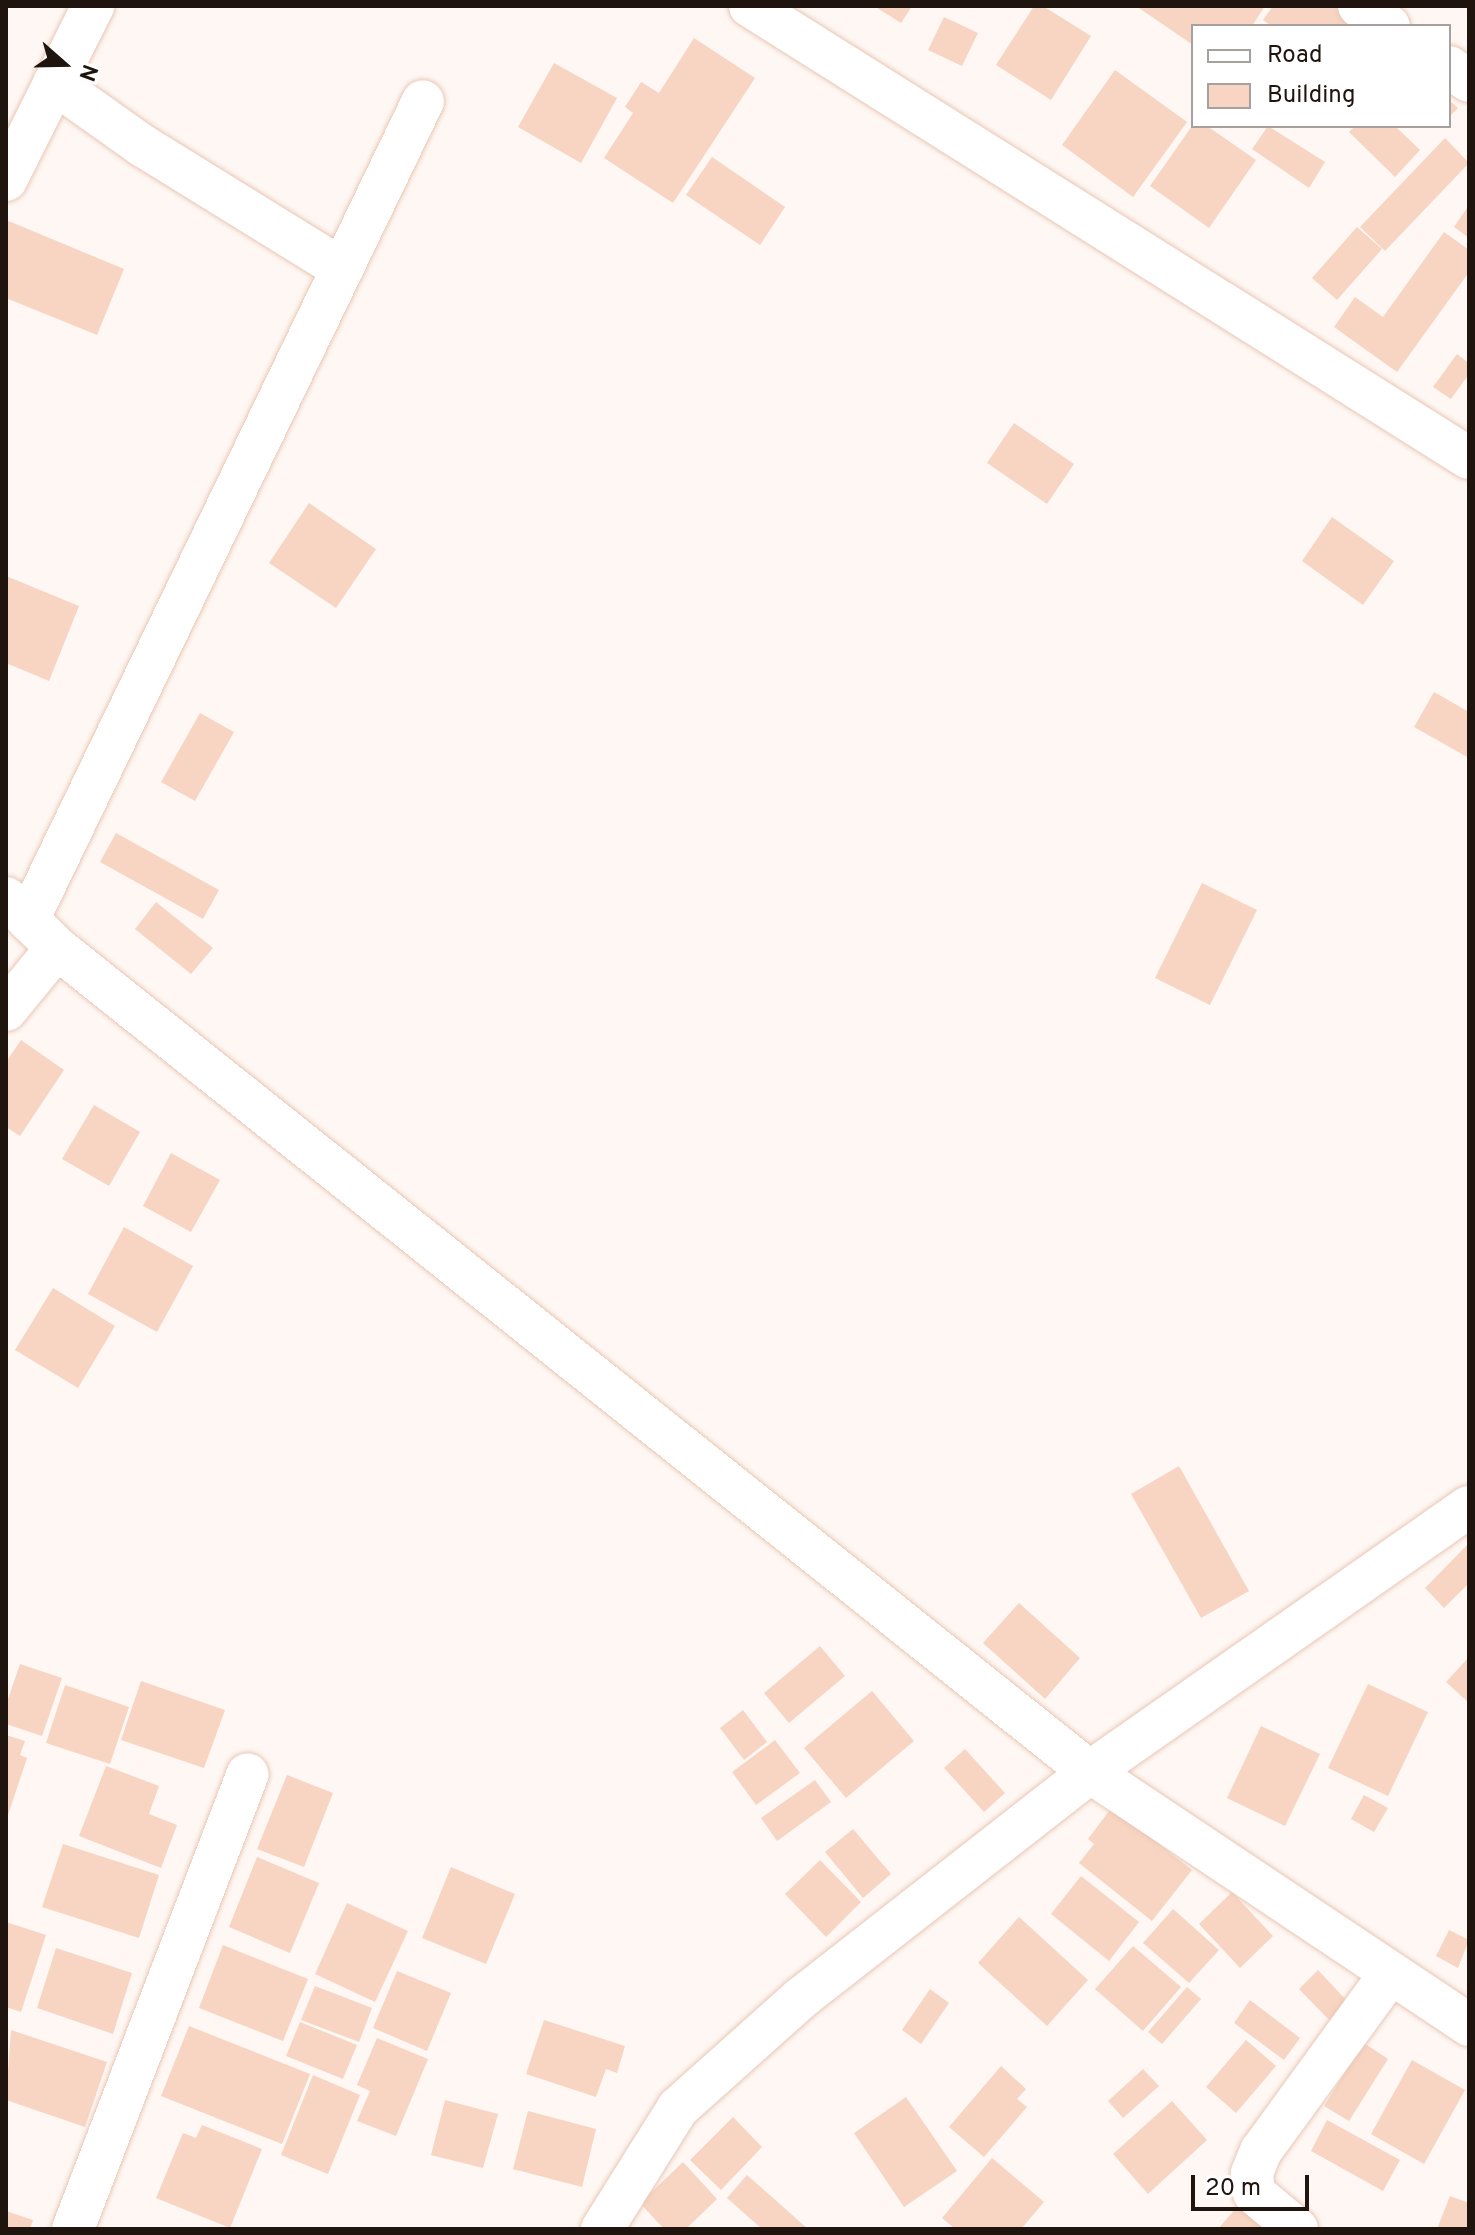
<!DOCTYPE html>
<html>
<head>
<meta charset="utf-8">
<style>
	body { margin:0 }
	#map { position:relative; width:1475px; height:2235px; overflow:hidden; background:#fef7f3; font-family:Overpass,sans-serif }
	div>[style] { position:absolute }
	.building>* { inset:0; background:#f7d5c2 }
	.roads { filter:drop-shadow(0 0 2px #e9c7b5) drop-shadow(0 0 2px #e9c7b5) }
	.minor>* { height:42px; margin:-21px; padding:0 21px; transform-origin:21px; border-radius:21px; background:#fff }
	span { translate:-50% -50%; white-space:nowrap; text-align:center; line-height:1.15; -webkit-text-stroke:7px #fff; paint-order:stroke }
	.frame { position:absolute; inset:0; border:8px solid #20140e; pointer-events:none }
	.legend { position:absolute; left:1191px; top:24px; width:260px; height:104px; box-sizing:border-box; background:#fff; border:2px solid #a6a19f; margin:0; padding:10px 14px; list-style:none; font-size:24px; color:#20140e }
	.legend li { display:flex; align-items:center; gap:16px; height:40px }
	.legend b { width:40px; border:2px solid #a6a19f }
	.north { position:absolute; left:24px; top:24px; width:80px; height:80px; -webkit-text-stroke:6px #fff; paint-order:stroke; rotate:110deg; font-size:22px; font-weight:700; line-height:32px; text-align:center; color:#20140e }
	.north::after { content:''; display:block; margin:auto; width:28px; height:36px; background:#20140e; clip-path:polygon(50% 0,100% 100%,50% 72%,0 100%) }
	.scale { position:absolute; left:1191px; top:2175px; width:118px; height:36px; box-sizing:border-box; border:4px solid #20140e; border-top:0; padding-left:10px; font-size:24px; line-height:28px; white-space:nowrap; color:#20140e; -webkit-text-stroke:6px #fff; paint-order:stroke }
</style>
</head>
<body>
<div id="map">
	<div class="building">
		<i style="clip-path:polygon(874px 6px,912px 6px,901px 23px)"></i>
		<i style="clip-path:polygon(1034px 6px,1043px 6px,1091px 36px,1051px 100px,996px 65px)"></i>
		<i style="clip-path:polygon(1136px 6px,1265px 6px,1252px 26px,1193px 26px,1193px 45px)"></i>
		<i style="clip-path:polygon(1273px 6px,1334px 6px,1353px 21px,1350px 26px,1271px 26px,1263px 20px)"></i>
		<i style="clip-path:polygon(944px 17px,978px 33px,962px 66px,928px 50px)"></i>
		<i style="clip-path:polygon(694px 38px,755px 78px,673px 203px,604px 158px,633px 113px,625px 107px,641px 82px,659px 93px)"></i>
		<i style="clip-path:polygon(554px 63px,617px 98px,581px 163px,518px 127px)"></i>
		<i style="clip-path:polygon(1115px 70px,1187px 122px,1133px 197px,1062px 145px)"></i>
		<i style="clip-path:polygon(1449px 100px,1458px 108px,1449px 117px)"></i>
		<i style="clip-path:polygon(1192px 126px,1207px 126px,1256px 160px,1209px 228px,1150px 186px)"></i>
		<i style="clip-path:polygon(1268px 126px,1325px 162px,1309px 188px,1252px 149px)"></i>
		<i style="clip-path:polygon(1355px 126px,1395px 126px,1420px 150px,1395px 177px,1349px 132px)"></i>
		<i style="clip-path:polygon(1445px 138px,1469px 163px,1385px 251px,1360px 227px)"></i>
		<i style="clip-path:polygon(712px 157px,785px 207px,760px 245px,686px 195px)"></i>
		<i style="clip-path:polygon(1469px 205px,1469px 238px,1454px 227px)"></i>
		<i style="clip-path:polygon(6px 220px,124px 269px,97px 335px,6px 298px)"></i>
		<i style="clip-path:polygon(1357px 227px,1382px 249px,1337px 300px,1312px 278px)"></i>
		<i style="clip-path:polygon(1444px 232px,1469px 250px,1469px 272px,1397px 372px,1334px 327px,1355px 297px,1383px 317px)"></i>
		<i style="clip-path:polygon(1457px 354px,1469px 363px,1469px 374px,1451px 399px,1433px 387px)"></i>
		<i style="clip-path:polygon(1014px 423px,1074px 464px,1047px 504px,987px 463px)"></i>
		<i style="clip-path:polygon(309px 503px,376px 549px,336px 608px,269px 563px)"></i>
		<i style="clip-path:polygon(1332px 517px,1394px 561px,1363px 605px,1302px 561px)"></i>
		<i style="clip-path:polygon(6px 576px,79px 606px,49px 681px,6px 663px)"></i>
		<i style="clip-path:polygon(1434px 692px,1469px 712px,1469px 758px,1414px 727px)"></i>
		<i style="clip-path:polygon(200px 713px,234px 732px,195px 801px,161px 782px)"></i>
		<i style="clip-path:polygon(116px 833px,219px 890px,203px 919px,100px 862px)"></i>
		<i style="clip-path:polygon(1202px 883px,1257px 910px,1210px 1005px,1155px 978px)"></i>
		<i style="clip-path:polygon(156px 902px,213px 948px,191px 974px,135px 929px)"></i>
		<i style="clip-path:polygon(21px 1040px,64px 1070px,20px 1136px,6px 1127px,6px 1062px)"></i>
		<i style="clip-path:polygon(94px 1105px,140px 1132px,109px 1186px,62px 1159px)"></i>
		<i style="clip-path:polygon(171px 1153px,220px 1180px,191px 1232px,143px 1206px)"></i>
		<i style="clip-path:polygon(124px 1227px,193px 1266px,157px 1332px,88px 1294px)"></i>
		<i style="clip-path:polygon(53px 1288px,115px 1326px,78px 1388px,15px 1350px)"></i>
		<i style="clip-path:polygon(1179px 1466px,1249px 1591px,1201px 1618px,1131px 1494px)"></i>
		<i style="clip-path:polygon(1469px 1543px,1469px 1583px,1444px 1608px,1425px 1588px)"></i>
		<i style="clip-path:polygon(1019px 1603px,1080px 1658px,1045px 1699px,983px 1643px)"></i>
		<i style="clip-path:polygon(820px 1646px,845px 1676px,789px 1723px,764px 1693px)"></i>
		<i style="clip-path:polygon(1469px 1657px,1469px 1703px,1446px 1682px)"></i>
		<i style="clip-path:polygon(20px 1664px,62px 1678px,42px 1736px,6px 1724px,6px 1705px)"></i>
		<i style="clip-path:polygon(141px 1681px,225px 1710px,204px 1768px,121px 1740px)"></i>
		<i style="clip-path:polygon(1368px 1684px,1428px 1712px,1388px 1796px,1328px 1768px)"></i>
		<i style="clip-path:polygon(65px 1685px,129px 1707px,110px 1764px,46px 1743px)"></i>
		<i style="clip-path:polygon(872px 1691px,914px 1741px,846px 1798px,804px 1748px)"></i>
		<i style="clip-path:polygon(743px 1710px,767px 1742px,744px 1760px,720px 1728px)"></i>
		<i style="clip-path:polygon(1261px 1726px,1320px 1754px,1285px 1826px,1227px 1798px)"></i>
		<i style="clip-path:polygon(6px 1735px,25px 1741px,20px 1755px,27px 1758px,7px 1818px)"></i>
		<i style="clip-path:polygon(775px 1740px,800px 1773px,756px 1805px,732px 1772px)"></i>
		<i style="clip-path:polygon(965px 1749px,1005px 1793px,984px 1812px,944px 1768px)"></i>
		<i style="clip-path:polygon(106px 1766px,159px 1786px,149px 1814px,177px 1825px,161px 1868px,79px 1836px)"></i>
		<i style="clip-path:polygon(287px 1775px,333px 1793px,304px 1867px,257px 1849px)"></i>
		<i style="clip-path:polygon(815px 1780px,831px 1802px,777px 1841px,761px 1818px)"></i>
		<i style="clip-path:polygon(1364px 1795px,1388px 1808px,1374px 1832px,1351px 1819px)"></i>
		<i style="clip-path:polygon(1112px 1807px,1192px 1870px,1152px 1921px,1079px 1863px,1094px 1844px,1088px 1839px)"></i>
		<i style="clip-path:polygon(853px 1829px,891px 1874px,863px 1898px,825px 1852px)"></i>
		<i style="clip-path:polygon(63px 1844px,159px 1875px,139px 1938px,42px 1907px)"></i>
		<i style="clip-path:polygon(257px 1857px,319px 1883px,290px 1953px,229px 1927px)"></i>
		<i style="clip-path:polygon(820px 1860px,861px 1902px,826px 1937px,785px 1894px)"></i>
		<i style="clip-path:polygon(451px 1867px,515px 1894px,486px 1964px,422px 1938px)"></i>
		<i style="clip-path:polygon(1081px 1876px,1139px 1922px,1109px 1961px,1051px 1914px)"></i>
		<i style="clip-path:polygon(1232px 1892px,1273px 1936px,1240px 1968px,1199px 1924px)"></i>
		<i style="clip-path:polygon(347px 1903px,408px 1931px,375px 2002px,315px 1974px)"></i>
		<i style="clip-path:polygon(1173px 1909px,1219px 1950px,1189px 1983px,1143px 1943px)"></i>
		<i style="clip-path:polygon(1019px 1917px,1088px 1980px,1047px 2026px,978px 1963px)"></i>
		<i style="clip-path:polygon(6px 1922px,46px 1935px,21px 2012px,6px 2007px)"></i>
		<i style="clip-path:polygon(1449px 1930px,1469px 1940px,1458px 1968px,1436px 1956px)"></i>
		<i style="clip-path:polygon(223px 1945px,308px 1979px,283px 2041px,199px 2008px)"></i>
		<i style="clip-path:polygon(1133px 1946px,1181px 1987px,1143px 2031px,1095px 1989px)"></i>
		<i style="clip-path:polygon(56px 1948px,132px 1973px,113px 2034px,37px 2008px)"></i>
		<i style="clip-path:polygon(1318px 1970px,1348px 2002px,1329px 2020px,1299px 1989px)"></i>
		<i style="clip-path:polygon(397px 1971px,451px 1993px,427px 2051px,373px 2028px)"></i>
		<i style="clip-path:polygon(315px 1986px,372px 2008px,359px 2042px,301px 2020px)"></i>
		<i style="clip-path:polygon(1187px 1987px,1201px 1999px,1162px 2044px,1148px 2032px)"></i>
		<i style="clip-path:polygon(930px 1989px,949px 2003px,921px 2044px,902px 2030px)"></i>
		<i style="clip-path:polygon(1250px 2000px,1300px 2038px,1284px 2060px,1234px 2023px)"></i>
		<i style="clip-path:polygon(544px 2020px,625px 2046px,617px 2073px,606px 2069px,596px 2097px,526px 2074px)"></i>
		<i style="clip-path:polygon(300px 2022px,357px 2045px,343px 2079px,286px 2056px)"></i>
		<i style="clip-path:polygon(189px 2026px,310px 2074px,282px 2144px,161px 2096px)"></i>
		<i style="clip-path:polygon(11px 2030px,107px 2062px,85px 2127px,6px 2100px)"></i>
		<i style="clip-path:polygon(377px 2038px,428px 2059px,396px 2136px,357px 2121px,370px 2091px,357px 2085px)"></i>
		<i style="clip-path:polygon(1246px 2040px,1276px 2066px,1236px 2113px,1206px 2087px)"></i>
		<i style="clip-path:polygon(1364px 2043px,1388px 2059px,1349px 2121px,1324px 2106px)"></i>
		<i style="clip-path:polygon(1412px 2060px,1465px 2090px,1424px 2164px,1371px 2134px)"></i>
		<i style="clip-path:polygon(1001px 2066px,1026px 2089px,1017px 2099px,1027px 2107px,984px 2157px,949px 2127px)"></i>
		<i style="clip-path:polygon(1143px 2069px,1159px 2086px,1123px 2118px,1108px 2101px)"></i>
		<i style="clip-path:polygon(313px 2075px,360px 2095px,328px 2174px,281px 2155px)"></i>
		<i style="clip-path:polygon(906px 2097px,957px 2171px,904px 2207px,854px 2133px)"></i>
		<i style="clip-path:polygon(445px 2100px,498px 2114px,483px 2168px,431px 2155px)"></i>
		<i style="clip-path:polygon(1172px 2101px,1207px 2140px,1148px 2194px,1113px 2154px)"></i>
		<i style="clip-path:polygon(528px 2111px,596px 2129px,582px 2187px,513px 2169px)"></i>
		<i style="clip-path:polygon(733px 2117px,762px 2147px,721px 2190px,690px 2160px)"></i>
		<i style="clip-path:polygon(1327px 2120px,1400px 2160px,1383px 2191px,1311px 2151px)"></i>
		<i style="clip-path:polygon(202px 2125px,262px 2149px,230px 2228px,156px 2198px,183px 2133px,196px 2138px)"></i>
		<i style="clip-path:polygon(992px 2158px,1044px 2202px,1021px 2229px,955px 2229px,942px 2218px)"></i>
		<i style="clip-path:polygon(683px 2162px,717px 2199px,686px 2229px,664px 2229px,640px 2203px)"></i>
		<i style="clip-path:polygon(747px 2175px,808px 2229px,762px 2229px,727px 2198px)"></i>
		<i style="clip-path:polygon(1248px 2194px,1289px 2229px,1218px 2229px)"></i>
		<i style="clip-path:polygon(1450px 2196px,1469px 2203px,1469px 2229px,1437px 2229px)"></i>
		<i style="clip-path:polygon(6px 2211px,33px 2220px,30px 2229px,6px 2229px)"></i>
	</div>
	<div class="roads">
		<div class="minor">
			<i style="left:750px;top:6px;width:849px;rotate:32.16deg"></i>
			<i style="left:1359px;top:6px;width:36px;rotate:34deg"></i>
			<i style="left:1449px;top:67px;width:24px;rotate:35deg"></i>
			<i style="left:54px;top:83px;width:109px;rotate:35.3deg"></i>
			<i style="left:143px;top:146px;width:234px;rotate:31.7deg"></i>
			<i style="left:6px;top:180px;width:195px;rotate:-63.4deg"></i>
			<i style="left:6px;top:898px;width:71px;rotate:44.4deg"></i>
			<i style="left:57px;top:948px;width:1321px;rotate:38.58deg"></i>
			<i style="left:1090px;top:1772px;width:456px;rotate:33.7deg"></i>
			<i style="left:28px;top:920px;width:909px;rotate:-64.25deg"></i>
			<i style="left:6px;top:1010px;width:80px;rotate:-50.6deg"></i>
			<i style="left:73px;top:2229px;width:487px;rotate:-69deg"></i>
			<i style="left:602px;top:2229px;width:143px;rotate:-57.9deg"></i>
			<i style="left:678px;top:2108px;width:165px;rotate:-41.8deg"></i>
			<i style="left:801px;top:1998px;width:367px;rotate:-38deg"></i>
			<i style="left:1090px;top:1772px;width:462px;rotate:-35deg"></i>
			<i style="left:1297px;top:2229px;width:56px;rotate:-140.1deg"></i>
			<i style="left:1254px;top:2193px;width:20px;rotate:-96deg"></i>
			<i style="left:1252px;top:2173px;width:24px;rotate:-68deg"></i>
			<i style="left:1261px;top:2151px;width:220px;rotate:-53.9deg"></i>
		</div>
	</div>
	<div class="frame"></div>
	<ul class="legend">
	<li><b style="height:10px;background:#fff"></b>Road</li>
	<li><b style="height:22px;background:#f7d5c2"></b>Building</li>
	</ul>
	<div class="north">N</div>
	<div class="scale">20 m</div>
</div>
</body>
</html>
